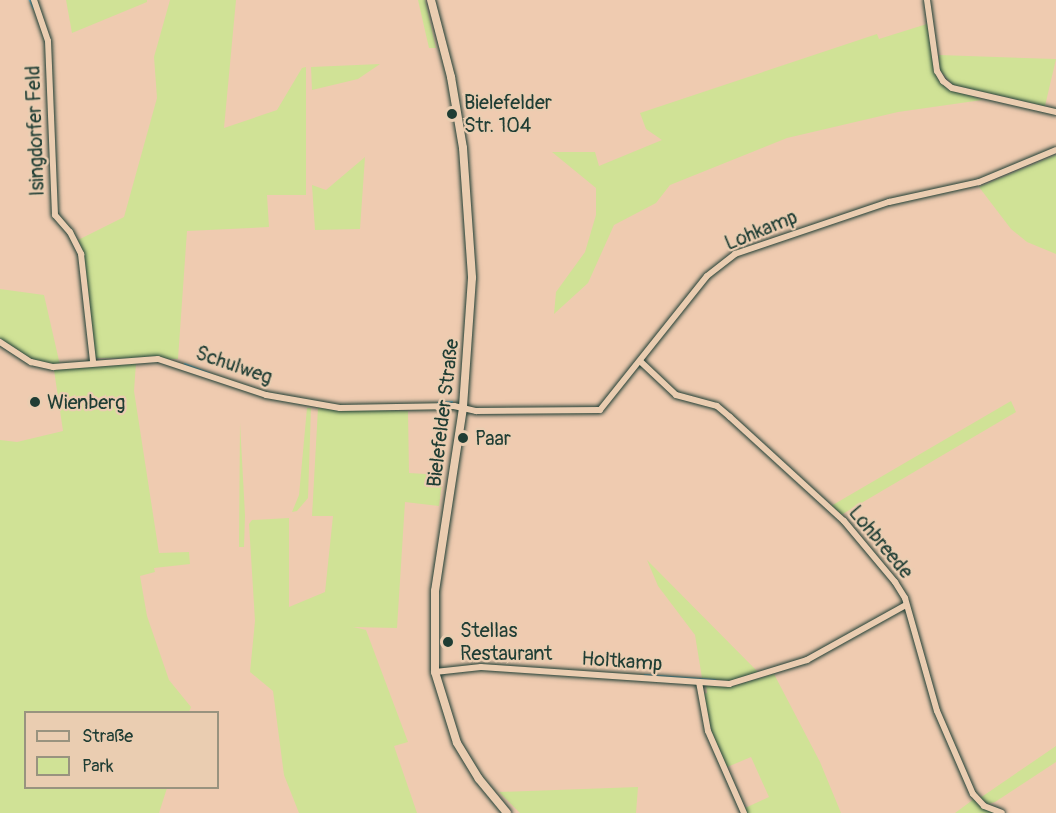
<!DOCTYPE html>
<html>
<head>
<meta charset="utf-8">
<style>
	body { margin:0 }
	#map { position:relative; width:1056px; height:813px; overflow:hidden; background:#efcbb0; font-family:Pangolin,sans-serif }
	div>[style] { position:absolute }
	.green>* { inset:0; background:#d0e296 }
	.stream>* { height:1.5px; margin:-0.75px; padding:0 0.75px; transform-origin:0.75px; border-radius:0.75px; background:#97daf9 }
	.roads { filter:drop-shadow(0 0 2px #1f3d34) drop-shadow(0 0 2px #1f3d34) }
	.minor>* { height:6px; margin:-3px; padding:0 3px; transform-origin:3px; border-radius:3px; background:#eacdb1 }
	.major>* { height:8px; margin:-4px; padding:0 4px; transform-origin:4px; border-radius:4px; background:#eacdb1 }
	.dots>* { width:16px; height:16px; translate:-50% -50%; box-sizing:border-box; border:3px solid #eacdb1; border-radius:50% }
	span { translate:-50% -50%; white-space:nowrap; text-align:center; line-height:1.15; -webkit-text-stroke:4.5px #eacdb1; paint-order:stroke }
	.poi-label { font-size:20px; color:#1f3d34 }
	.left { translate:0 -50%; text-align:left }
	.street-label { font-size:20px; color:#1f3d34 }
	.legend { position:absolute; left:24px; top:711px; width:195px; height:78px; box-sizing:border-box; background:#eacdb1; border:2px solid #99937f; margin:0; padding:8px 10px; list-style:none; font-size:18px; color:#1f3d34 }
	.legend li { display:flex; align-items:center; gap:12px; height:30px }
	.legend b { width:30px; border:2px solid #99937f }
</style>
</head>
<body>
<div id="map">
	<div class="green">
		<i style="clip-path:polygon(66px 0,147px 0,147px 2px,72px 33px)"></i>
		<i style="clip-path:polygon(170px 0,236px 0,224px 128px,277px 110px,302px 68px,306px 67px,306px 195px,267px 195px,269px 227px,187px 231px,178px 359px,95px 358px,83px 252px,78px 240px,124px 217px,157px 98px,154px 57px)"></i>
		<i style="clip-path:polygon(418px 0,425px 0,436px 48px,429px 48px)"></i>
		<i style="clip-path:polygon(930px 23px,935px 72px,941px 84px,982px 100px,898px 112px,787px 138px,670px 185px,656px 203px,614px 225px,588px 283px,554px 314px,556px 292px,585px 252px,596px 215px,596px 188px,552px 152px,595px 152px,599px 166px,662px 140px,646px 129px,640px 113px,877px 34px,879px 39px)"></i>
		<i style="clip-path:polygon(939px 55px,1056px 59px,1045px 106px,953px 85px,939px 69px)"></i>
		<i style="clip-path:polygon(380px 64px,358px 79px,312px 90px,311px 67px)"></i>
		<i style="clip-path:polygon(1056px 155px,1056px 254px,1027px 242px,1011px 229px,979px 187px)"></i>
		<i style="clip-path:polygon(365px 157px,360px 229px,315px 230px,312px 185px,326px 190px)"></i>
		<i style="clip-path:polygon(0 289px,44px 295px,60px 365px,32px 360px,0 339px)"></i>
		<i style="clip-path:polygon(136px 363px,134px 391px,159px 553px,189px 552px,190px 564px,154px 568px,155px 572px,140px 576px,147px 616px,169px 680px,191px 707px,189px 712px,26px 712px,26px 788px,167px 788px,159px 813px,0 813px,0 440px,17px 442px,63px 431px,54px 370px)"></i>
		<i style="clip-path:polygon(1011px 401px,1016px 412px,841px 515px,831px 506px)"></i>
		<i style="clip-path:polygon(307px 408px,311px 408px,308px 498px,297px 511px,292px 512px,299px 495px)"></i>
		<i style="clip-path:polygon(318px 408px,408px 411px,409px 473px,443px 475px,439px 506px,405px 502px,397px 628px,353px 627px,366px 630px,408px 742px,394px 746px,417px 813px,299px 813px,284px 775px,273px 691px,250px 672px,255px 621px,249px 524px,252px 520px,289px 518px,289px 607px,325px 592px,333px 516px,312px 516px)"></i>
		<i style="clip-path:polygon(240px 423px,245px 515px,244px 547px,239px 547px)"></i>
		<i style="clip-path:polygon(647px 560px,759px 673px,729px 681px,702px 678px,695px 635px,658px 586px)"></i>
		<i style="clip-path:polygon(774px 674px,820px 762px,841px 813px,745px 813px,743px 809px,769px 797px,751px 757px,725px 768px,709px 730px,703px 694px,707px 693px,706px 685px,730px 687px)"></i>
		<i style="clip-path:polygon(1056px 746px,1056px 762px,995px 802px,988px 804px,980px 798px)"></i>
		<i style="clip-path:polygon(638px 787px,636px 813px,520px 813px,499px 792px)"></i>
		<i style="clip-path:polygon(974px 799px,983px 808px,994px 813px,955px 813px)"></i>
	</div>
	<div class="stream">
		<i style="left:30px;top:0;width:9px;rotate:63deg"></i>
		<i style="left:185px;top:364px;width:26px;rotate:21deg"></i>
		<i style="left:438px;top:403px;width:14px;rotate:-4deg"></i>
		<i style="left:645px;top:675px;width:70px;rotate:4.1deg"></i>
	</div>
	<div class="roads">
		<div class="minor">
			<i style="left:34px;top:0;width:43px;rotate:71.1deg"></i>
			<i style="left:48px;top:41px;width:174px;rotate:87.7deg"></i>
			<i style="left:55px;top:215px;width:23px;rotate:49deg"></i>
			<i style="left:70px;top:232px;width:25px;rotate:63deg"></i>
			<i style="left:81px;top:254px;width:108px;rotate:83.6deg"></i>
			<i style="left:927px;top:0;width:72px;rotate:82deg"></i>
			<i style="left:937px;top:71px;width:12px;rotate:59deg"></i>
			<i style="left:943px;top:81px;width:11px;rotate:38deg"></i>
			<i style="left:952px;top:88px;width:107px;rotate:13deg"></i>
			<i style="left:0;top:342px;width:37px;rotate:33deg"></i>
			<i style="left:31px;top:362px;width:23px;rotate:13deg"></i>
			<i style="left:53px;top:367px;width:105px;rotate:-4.4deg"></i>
			<i style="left:158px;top:359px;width:114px;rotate:18.4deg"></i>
			<i style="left:266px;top:395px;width:75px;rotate:10deg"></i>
			<i style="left:340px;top:408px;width:114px;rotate:-1deg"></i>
			<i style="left:454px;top:406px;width:23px;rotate:13deg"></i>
			<i style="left:476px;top:411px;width:124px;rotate:-0.5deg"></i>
			<i style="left:600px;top:410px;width:171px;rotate:-51.4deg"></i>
			<i style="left:707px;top:276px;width:36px;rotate:-38deg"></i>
			<i style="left:735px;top:254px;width:163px;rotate:-18.7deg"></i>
			<i style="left:889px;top:202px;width:92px;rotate:-12.5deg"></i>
			<i style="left:979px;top:182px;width:83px;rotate:-22.6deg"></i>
			<i style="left:641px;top:362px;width:48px;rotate:43.3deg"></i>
			<i style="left:676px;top:395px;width:42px;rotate:15deg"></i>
			<i style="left:717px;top:406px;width:17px;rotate:40deg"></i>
			<i style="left:730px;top:417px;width:154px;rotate:42.4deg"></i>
			<i style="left:844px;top:521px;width:80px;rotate:50.1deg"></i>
			<i style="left:895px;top:582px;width:19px;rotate:58deg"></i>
			<i style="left:905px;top:598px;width:117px;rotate:74.2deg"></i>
			<i style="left:937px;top:711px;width:90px;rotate:66.6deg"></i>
			<i style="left:973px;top:794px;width:16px;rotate:47deg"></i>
			<i style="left:984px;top:806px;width:19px;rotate:21deg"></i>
			<i style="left:435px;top:672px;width:46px;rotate:-6.2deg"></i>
			<i style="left:481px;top:667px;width:249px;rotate:3.9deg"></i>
			<i style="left:729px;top:684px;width:82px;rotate:-17.1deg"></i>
			<i style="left:807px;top:660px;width:113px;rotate:-29.1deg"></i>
			<i style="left:699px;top:682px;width:50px;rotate:79.6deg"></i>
			<i style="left:708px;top:731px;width:90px;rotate:66.3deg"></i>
		</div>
		<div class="major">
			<i style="left:431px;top:0;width:80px;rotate:75.4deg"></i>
			<i style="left:451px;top:77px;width:72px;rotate:80.4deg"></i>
			<i style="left:463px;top:148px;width:130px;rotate:86deg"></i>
			<i style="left:472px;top:278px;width:130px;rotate:94deg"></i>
			<i style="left:463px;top:408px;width:185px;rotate:98.7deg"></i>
			<i style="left:435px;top:591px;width:81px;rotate:90deg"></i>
			<i style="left:435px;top:672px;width:74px;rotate:72.8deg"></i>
			<i style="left:457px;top:743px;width:42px;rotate:58.6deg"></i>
			<i style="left:479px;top:779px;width:44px;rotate:50.5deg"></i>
		</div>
	</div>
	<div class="dots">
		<i style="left:452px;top:114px;background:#1f3d34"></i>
		<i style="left:35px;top:402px;background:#1f3d34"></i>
		<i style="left:463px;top:438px;background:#1f3d34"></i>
		<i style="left:448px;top:642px;background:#1f3d34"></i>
	</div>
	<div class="poi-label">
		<span class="left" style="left:464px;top:114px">Bielefelder<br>Str. 104</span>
		<span class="left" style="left:47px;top:402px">Wienberg</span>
		<span class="left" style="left:475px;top:438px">Paar</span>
		<span class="left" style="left:460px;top:642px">Stellas<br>Restaurant</span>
	</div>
	<div class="street-label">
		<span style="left:35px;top:131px;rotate:-92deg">Isingdorfer Feld</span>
		<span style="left:761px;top:230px;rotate:-22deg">Lohkamp</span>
		<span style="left:234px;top:365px;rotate:19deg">Schulweg</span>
		<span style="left:443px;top:413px;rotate:-83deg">Bielefelder Straße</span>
		<span style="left:881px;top:542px;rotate:50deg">Lohbreede</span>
		<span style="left:622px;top:661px;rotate:4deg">Holtkamp</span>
	</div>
	<ul class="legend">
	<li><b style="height:8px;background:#eacdb1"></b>Straße</li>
	<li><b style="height:16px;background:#d0e296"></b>Park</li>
	</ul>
</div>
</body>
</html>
